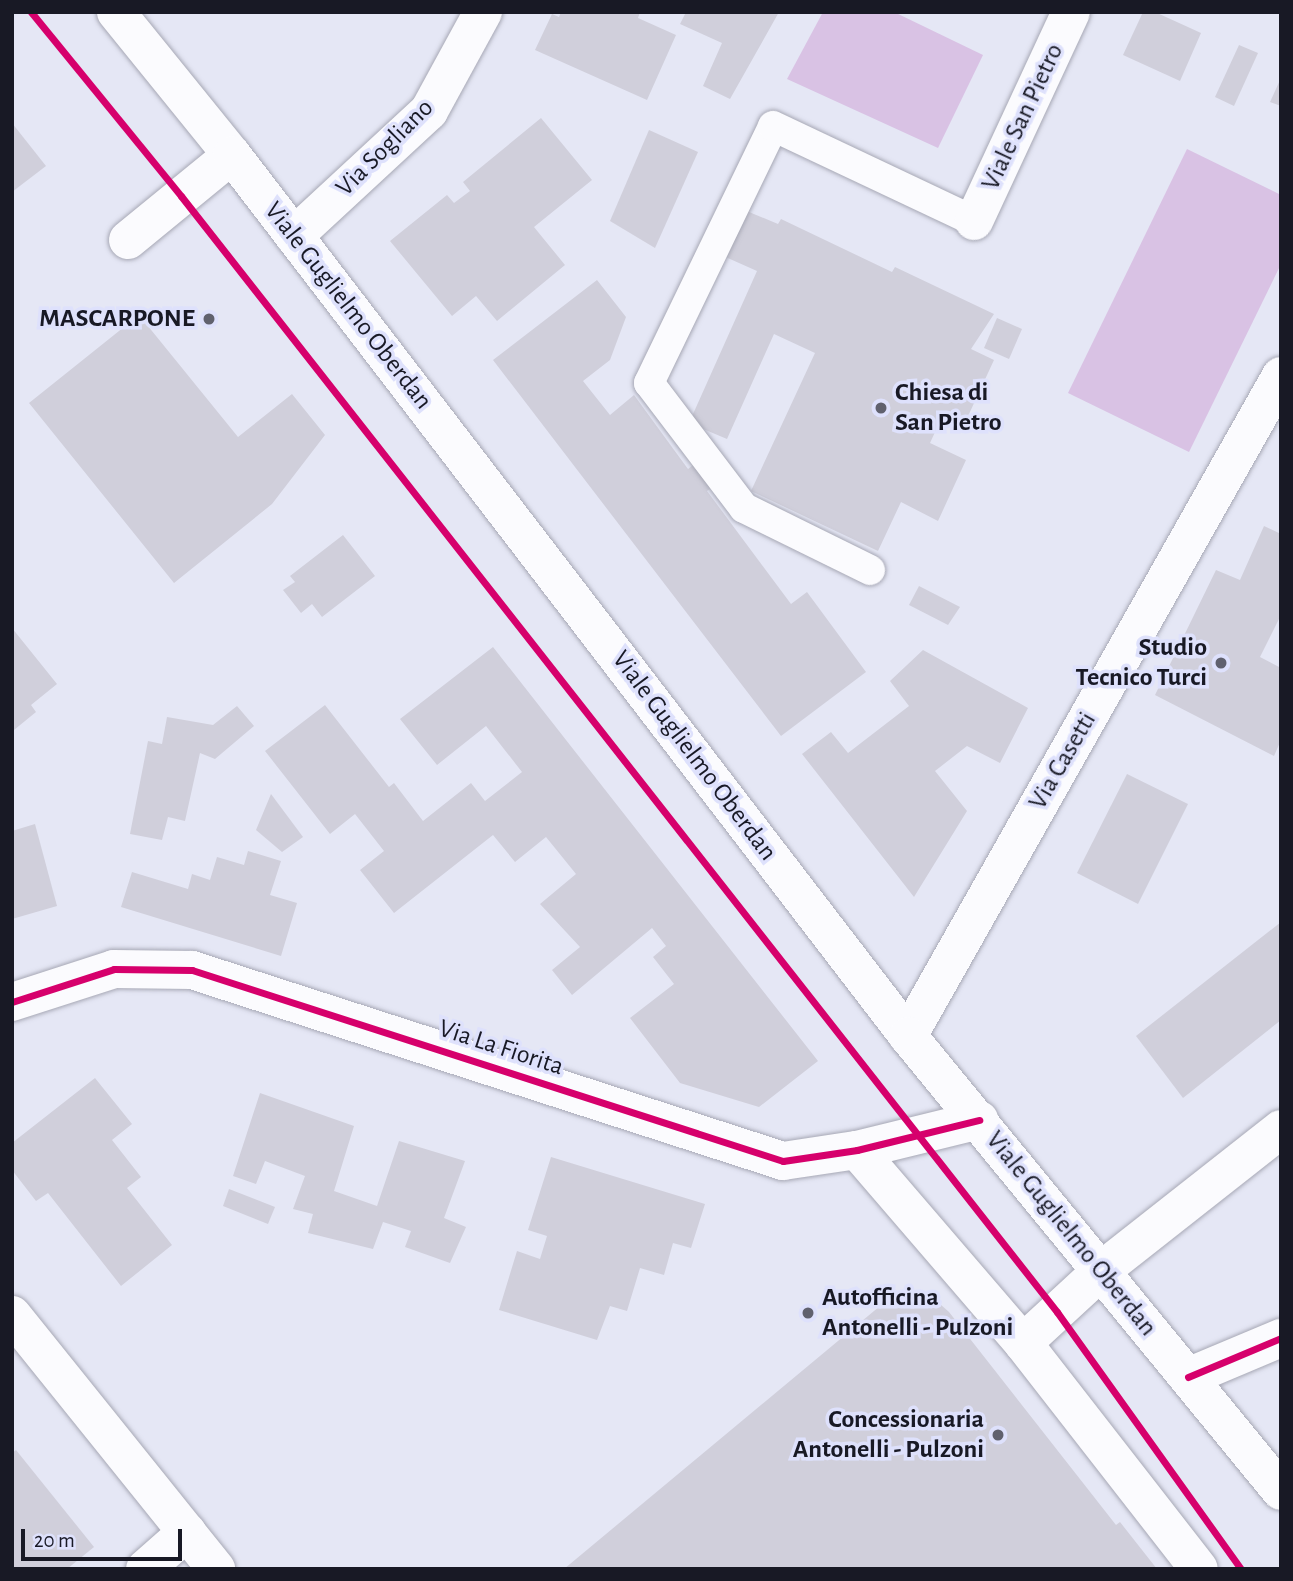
<!DOCTYPE html>
<html>
<head>
<meta charset="utf-8">
<style>
	body { margin:0 }
	#map { position:relative; width:1293px; height:1581px; overflow:hidden; background:#e5e7f5; font-family:"Alegreya Sans",sans-serif }
	div>[style] { position:absolute }
	.green>* { inset:0; background:#d9c2e4 }
	.building>* { inset:0; background:#d0cfdb }
	.roads { filter:drop-shadow(0 0 2px #a7a8b5) drop-shadow(0 0 2px #a7a8b5) }
	.service>* { height:30px; margin:-15px; padding:0 15px; transform-origin:15px; border-radius:15px; background:#fbfbfe }
	.minor>* { height:38px; margin:-19px; padding:0 19px; transform-origin:19px; border-radius:19px; background:#fbfbfe }
	.secondary>* { height:38px; margin:-19px; padding:0 19px; transform-origin:19px; border-radius:19px; background:#fbfbfe }
	.cycleway>* { height:7px; margin:-3.5px; padding:0 3.5px; transform-origin:3.5px; border-radius:3.5px; background:#d6006c }
	.dots>* { width:19px; height:19px; translate:-50% -50%; box-sizing:border-box; border:4px solid #dee1fc; border-radius:50% }
	span { translate:-50% -50%; white-space:nowrap; text-align:center; line-height:1.15; -webkit-text-stroke:7px #dee1fc; paint-order:stroke }
	.street-label { font-size:26px; color:#181925 }
	.poi-label { font-size:26px; color:#181925; font-weight:700 }
	.right { translate:-100% -50%; text-align:right }
	.left { translate:0 -50%; text-align:left }
	.frame { position:absolute; inset:0; border:14px solid #181925; pointer-events:none }
	.scale { position:absolute; left:21px; top:1529px; width:161px; height:32px; box-sizing:border-box; border:4px solid #181925; border-top:0; padding-left:9px; font-size:21px; line-height:24px; white-space:nowrap; color:#181925; -webkit-text-stroke:5px #dee1fc; paint-order:stroke }
</style>
</head>
<body>
<div id="map">
	<div class="green">
		<i style="clip-path:polygon(823px 12px,894px 12px,983px 55px,938px 148px,787px 79px)"></i>
		<i style="clip-path:polygon(1187px 149px,1281px 195px,1281px 264px,1189px 452px,1068px 393px)"></i>
	</div>
	<div class="building">
		<i style="clip-path:polygon(561px 12px,640px 12px,638px 18px,676px 35px,647px 100px,535px 50px,552px 14px,559px 17px)"></i>
		<i style="clip-path:polygon(686px 12px,779px 12px,730px 99px,703px 86px,722px 43px,680px 24px)"></i>
		<i style="clip-path:polygon(1143px 12px,1155px 12px,1201px 33px,1180px 81px,1123px 55px)"></i>
		<i style="clip-path:polygon(1239px 45px,1258px 53px,1234px 106px,1215px 97px)"></i>
		<i style="clip-path:polygon(1281px 78px,1281px 106px,1270px 102px)"></i>
		<i style="clip-path:polygon(541px 118px,592px 180px,534px 227px,565px 265px,497px 321px,476px 296px,452px 316px,390px 241px,447px 195px,454px 203px,470px 191px,463px 182px)"></i>
		<i style="clip-path:polygon(12px 123px,46px 166px,12px 192px)"></i>
		<i style="clip-path:polygon(649px 130px,698px 152px,655px 248px,610px 221px)"></i>
		<i style="clip-path:polygon(742px 209px,778px 224px,781px 219px,892px 272px,895px 267px,994px 314px,971px 349px,994px 360px,963px 427px,942px 417px,930px 443px,966px 460px,938px 521px,901px 502px,878px 551px,751px 491px,815px 353px,774px 334px,727px 439px,689px 423px,757px 271px,721px 255px)"></i>
		<i style="clip-path:polygon(597px 280px,626px 317px,610px 360px,583px 381px,610px 415px,634px 395px,688px 469px,696px 463px,713px 487px,707px 491px,791px 604px,807px 592px,866px 672px,781px 736px,493px 360px)"></i>
		<i style="clip-path:polygon(139px 315px,238px 437px,292px 394px,325px 435px,272px 504px,174px 583px,29px 403px)"></i>
		<i style="clip-path:polygon(997px 318px,1022px 329px,1009px 359px,984px 348px)"></i>
		<i style="clip-path:polygon(1264px 526px,1281px 534px,1281px 615px,1260px 657px,1281px 668px,1281px 740px,1274px 756px,1155px 695px,1216px 570px,1240px 580px)"></i>
		<i style="clip-path:polygon(343px 535px,375px 576px,322px 617px,312px 604px,301px 613px,283px 590px,295px 582px,290px 576px)"></i>
		<i style="clip-path:polygon(919px 586px,960px 607px,948px 625px,909px 605px)"></i>
		<i style="clip-path:polygon(12px 628px,57px 684px,31px 705px,36px 712px,14px 730px)"></i>
		<i style="clip-path:polygon(493px 647px,818px 1061px,759px 1107px,680px 1083px,630px 1018px,674px 984px,653px 957px,666px 946px,652px 928px,572px 995px,552px 970px,580px 947px,540px 904px,576px 874px,546px 837px,515px 862px,493px 835px,394px 913px,360px 870px,384px 851px,355px 814px,330px 834px,265px 751px,325px 705px,389px 787px,394px 783px,423px 821px,471px 783px,485px 801px,522px 772px,486px 726px,437px 765px,400px 719px)"></i>
		<i style="clip-path:polygon(923px 650px,1028px 708px,1000px 763px,967px 746px,935px 771px,967px 811px,914px 897px,802px 754px,831px 732px,848px 753px,909px 706px,890px 681px)"></i>
		<i style="clip-path:polygon(237px 706px,254px 726px,215px 759px,200px 753px,185px 821px,168px 817px,162px 840px,130px 834px,148px 741px,162px 744px,167px 717px,213px 725px)"></i>
		<i style="clip-path:polygon(1127px 774px,1188px 804px,1138px 904px,1077px 873px)"></i>
		<i style="clip-path:polygon(271px 794px,303px 837px,282px 852px,256px 830px)"></i>
		<i style="clip-path:polygon(35px 824px,57px 906px,12px 919px,12px 831px)"></i>
		<i style="clip-path:polygon(248px 851px,281px 861px,270px 895px,297px 903px,281px 956px,121px 907px,132px 872px,188px 889px,192px 874px,210px 880px,217px 857px,244px 865px)"></i>
		<i style="clip-path:polygon(1281px 922px,1281px 1020px,1183px 1098px,1136px 1036px)"></i>
		<i style="clip-path:polygon(95px 1078px,132px 1124px,112px 1140px,141px 1177px,127px 1188px,172px 1245px,121px 1286px,48px 1193px,36px 1201px,12px 1170px,12px 1143px)"></i>
		<i style="clip-path:polygon(260px 1093px,354px 1126px,334px 1191px,377px 1206px,399px 1141px,465px 1161px,444px 1218px,466px 1227px,450px 1263px,405px 1247px,411px 1231px,383px 1222px,373px 1249px,308px 1233px,313px 1214px,293px 1209px,305px 1176px,265px 1161px,256px 1184px,233px 1176px)"></i>
		<i style="clip-path:polygon(551px 1157px,705px 1204px,691px 1248px,673px 1243px,664px 1275px,640px 1268px,627px 1311px,610px 1306px,597px 1340px,499px 1310px,517px 1251px,540px 1259px,547px 1236px,528px 1230px)"></i>
		<i style="clip-path:polygon(229px 1189px,275px 1207px,268px 1224px,223px 1206px)"></i>
		<i style="clip-path:polygon(917px 1296px,940px 1304px,949px 1312px,1116px 1525px,1120px 1522px,1157px 1569px,564px 1569px,880px 1306px)"></i>
		<i style="clip-path:polygon(16px 1450px,94px 1547px,67px 1569px,12px 1569px,12px 1453px)"></i>
	</div>
	<div class="roads">
		<div class="service">
			<i style="left:870px;top:570px;width:140px;rotate:-153.8deg"></i>
			<i style="left:744px;top:508px;width:157px;rotate:-127.2deg"></i>
			<i style="left:649px;top:383px;width:285px;rotate:-64.2deg"></i>
			<i style="left:773px;top:126px;width:222px;rotate:25.3deg"></i>
		</div>
		<div class="minor">
			<i style="left:974px;top:221px;width:230px;rotate:-65.1deg"></i>
			<i style="left:294px;top:236px;width:184px;rotate:-42.8deg"></i>
			<i style="left:429px;top:111px;width:113px;rotate:-61.4deg"></i>
			<i style="left:128px;top:240px;width:134px;rotate:-39.3deg"></i>
			<i style="left:12px;top:1002px;width:107px;rotate:-17.9deg"></i>
			<i style="left:114px;top:969px;width:78px;rotate:0.7deg"></i>
			<i style="left:192px;top:970px;width:621px;rotate:17.91deg"></i>
			<i style="left:783px;top:1161px;width:75px;rotate:-8.5deg"></i>
			<i style="left:857px;top:1150px;width:126px;rotate:-13.8deg"></i>
			<i style="left:908px;top:1036px;width:758px;rotate:-60.53deg"></i>
			<i style="left:857px;top:1150px;width:255px;rotate:49.3deg"></i>
			<i style="left:1023px;top:1343px;width:286px;rotate:52.1deg"></i>
			<i style="left:12px;top:1315px;width:326px;rotate:51.2deg"></i>
			<i style="left:1023px;top:1343px;width:108px;rotate:-42.7deg"></i>
			<i style="left:1102px;top:1270px;width:228px;rotate:-38.2deg"></i>
			<i style="left:1188px;top:1377px;width:101px;rotate:-22.8deg"></i>
			<i style="left:145px;top:1569px;width:56px;rotate:-41.4deg"></i>
		</div>
		<div class="secondary">
			<i style="left:116px;top:12px;width:184px;rotate:51deg"></i>
			<i style="left:232px;top:155px;width:1110px;rotate:52.5deg"></i>
			<i style="left:908px;top:1036px;width:588px;rotate:50.66deg"></i>
		</div>
	</div>
	<div class="cycleway">
		<i style="left:31px;top:12px;width:237px;rotate:50.8deg"></i>
		<i style="left:181px;top:196px;width:1419px;rotate:51.87deg"></i>
		<i style="left:1057px;top:1312px;width:316px;rotate:54.4deg"></i>
		<i style="left:12px;top:1002px;width:107px;rotate:-17.9deg"></i>
		<i style="left:114px;top:969px;width:78px;rotate:0.7deg"></i>
		<i style="left:192px;top:970px;width:621px;rotate:17.91deg"></i>
		<i style="left:783px;top:1161px;width:75px;rotate:-8.5deg"></i>
		<i style="left:857px;top:1150px;width:126px;rotate:-13.8deg"></i>
		<i style="left:1188px;top:1377px;width:101px;rotate:-22.8deg"></i>
	</div>
	<div class="dots">
		<i style="left:209px;top:319px;background:#60616e"></i>
		<i style="left:881px;top:408px;background:#60616e"></i>
		<i style="left:1221px;top:663px;background:#60616e"></i>
		<i style="left:808px;top:1313px;background:#60616e"></i>
		<i style="left:998px;top:1435px;background:#60616e"></i>
	</div>
	<div class="street-label">
		<span style="left:1023px;top:117px;rotate:-65deg">Viale San Pietro</span>
		<span style="left:385px;top:148px;rotate:-45deg">Via Sogliano</span>
		<span style="left:348px;top:306px;rotate:52deg">Viale Guglielmo Oberdan</span>
		<span style="left:694px;top:756px;rotate:53deg">Viale Guglielmo Oberdan</span>
		<span style="left:1063px;top:761px;rotate:-60deg">Via Casetti</span>
		<span style="left:501px;top:1048px;rotate:18deg">Via La Fiorita</span>
		<span style="left:1071px;top:1234px;rotate:51deg">Viale Guglielmo Oberdan</span>
	</div>
	<div class="poi-label">
		<span class="right" style="left:195px;top:319px">MASCARPONE</span>
		<span class="left" style="left:895px;top:408px">Chiesa di<br>San Pietro</span>
		<span class="right" style="left:1207px;top:663px">Studio<br>Tecnico Turci</span>
		<span class="left" style="left:822px;top:1313px">Autofficina<br>Antonelli - Pulzoni</span>
		<span class="right" style="left:984px;top:1435px">Concessionaria<br>Antonelli - Pulzoni</span>
	</div>
	<div class="frame"></div>
	<div class="scale">20 m</div>
</div>
</body>
</html>
